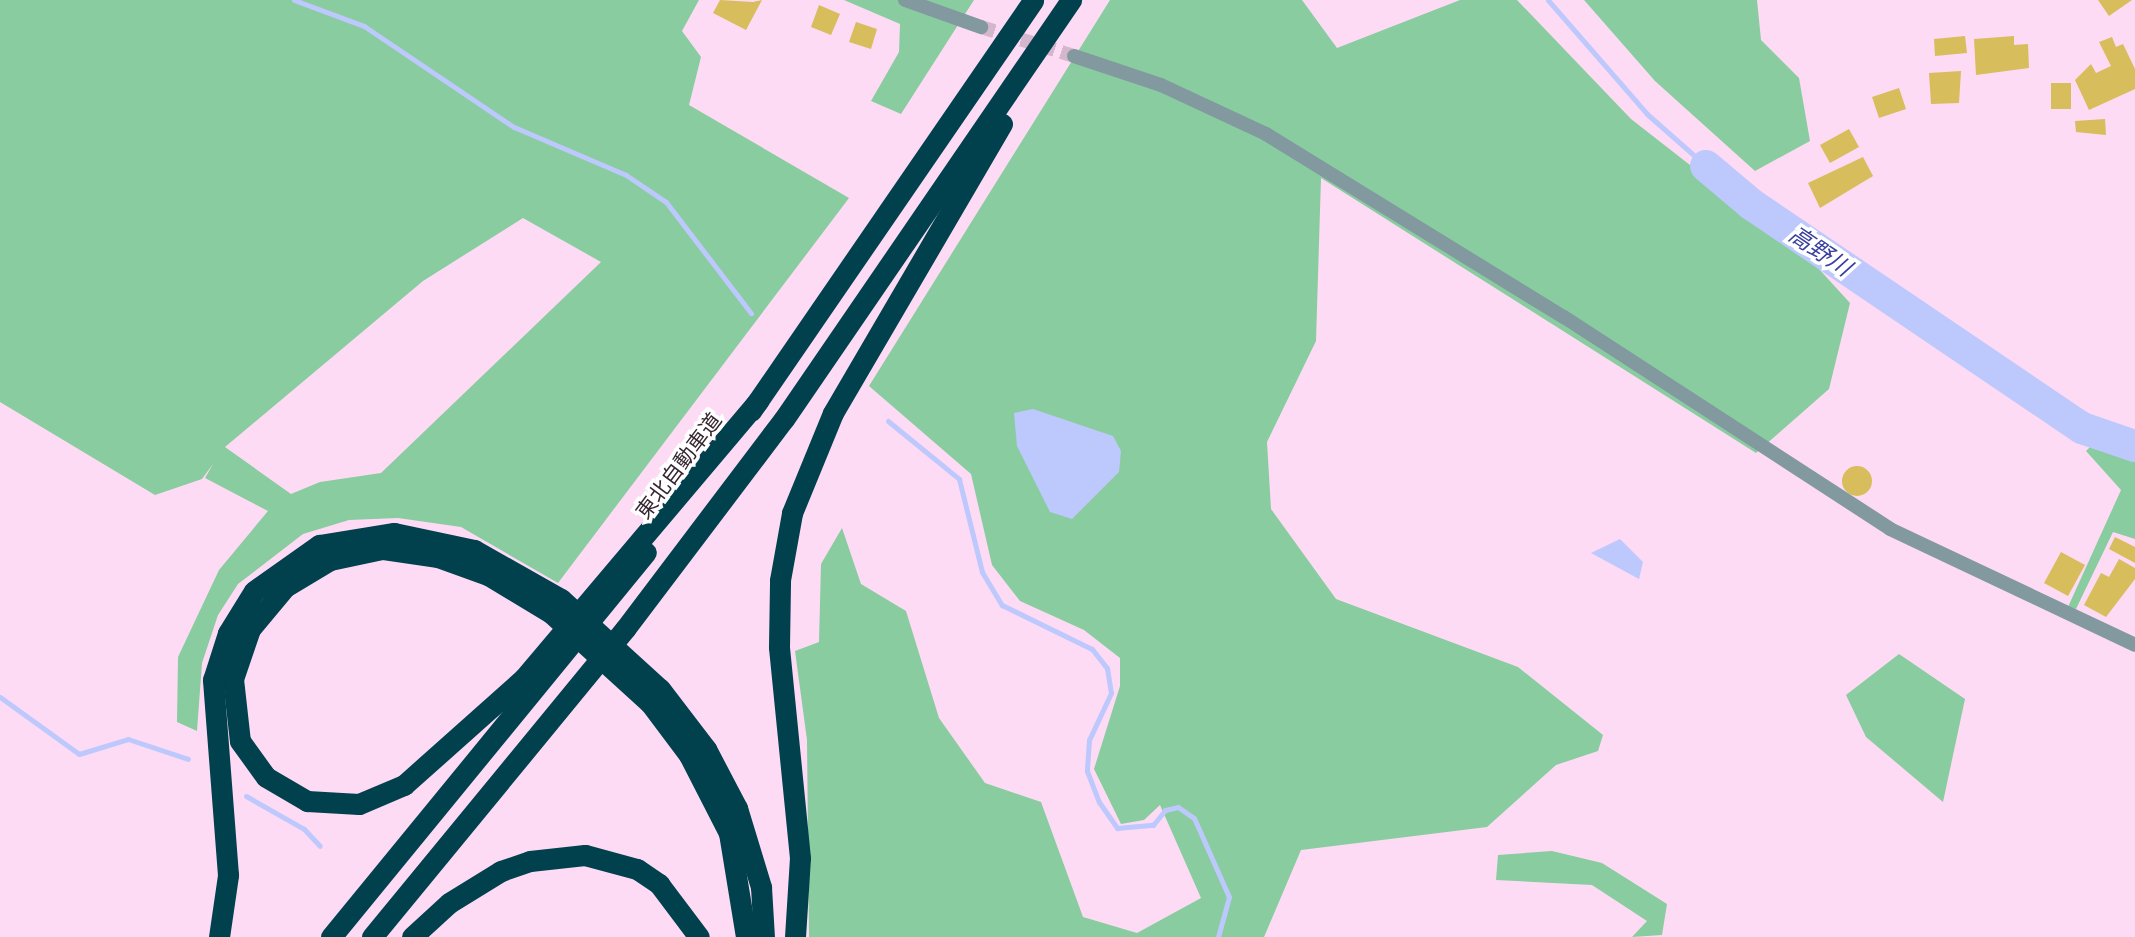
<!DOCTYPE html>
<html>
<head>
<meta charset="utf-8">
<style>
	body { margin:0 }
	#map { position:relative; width:2135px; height:937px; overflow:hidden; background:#fddbf4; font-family:Raleway,"Noto Sans JP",sans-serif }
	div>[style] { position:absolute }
	.green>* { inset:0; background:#89cca0 }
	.water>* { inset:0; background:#bdc8fc }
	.stream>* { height:5px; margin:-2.5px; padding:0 2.5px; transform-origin:2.5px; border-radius:2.5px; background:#bdc8fc }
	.river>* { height:32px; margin:-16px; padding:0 16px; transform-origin:16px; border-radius:16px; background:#bdc8fc }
	.building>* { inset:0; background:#d7bd5b }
	.round { border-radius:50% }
	.minor-tunnel>* { height:14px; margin-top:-7px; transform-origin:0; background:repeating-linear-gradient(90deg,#d5b7cd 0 14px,transparent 0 21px) }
	.minor>* { height:14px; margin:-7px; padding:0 7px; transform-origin:7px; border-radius:7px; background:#81999f }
	.motorway>* { height:21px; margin:-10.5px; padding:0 10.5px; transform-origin:10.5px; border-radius:10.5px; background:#00414d }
	.motorway-bridge>* { height:21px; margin:-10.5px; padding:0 10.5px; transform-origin:10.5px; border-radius:10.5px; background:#00414d }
	span { translate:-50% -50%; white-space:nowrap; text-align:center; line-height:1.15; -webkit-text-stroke:7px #fff; paint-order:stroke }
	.street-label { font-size:21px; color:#362632 }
	.water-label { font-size:23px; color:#3a409f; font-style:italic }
</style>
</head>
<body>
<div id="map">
	<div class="green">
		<i style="clip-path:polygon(evenodd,0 0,699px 0,682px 31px,701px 57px,689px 105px,849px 198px,558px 583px,461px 527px,398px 518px,349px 520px,303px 534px,238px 584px,218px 615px,202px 663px,197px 731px,177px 722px,178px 657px,219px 570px,268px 511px,205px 478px,213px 464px,202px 479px,155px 495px,0 402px,0 0,523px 218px,601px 262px,381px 473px,320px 482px,291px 494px,225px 447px,423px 281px,523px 218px)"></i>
		<i style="clip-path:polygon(844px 0,974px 0,901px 114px,871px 101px,899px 52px,900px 24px)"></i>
		<i style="clip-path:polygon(1110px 0,1302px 0,1337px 48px,1460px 0,1517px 0,1631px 119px,1808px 257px,1850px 303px,1829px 389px,1756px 453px,1321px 178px,1316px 341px,1267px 442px,1271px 509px,1336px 599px,1518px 667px,1603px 735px,1598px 751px,1556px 765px,1487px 827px,1301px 850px,1264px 937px,809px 937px,807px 740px,795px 651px,819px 642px,821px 564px,842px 528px,861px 584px,906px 611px,939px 718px,985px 783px,1041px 802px,1083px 917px,1137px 933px,1201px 898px,1160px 805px,1144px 820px,1121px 824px,1094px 769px,1120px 686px,1120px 658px,1084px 630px,1020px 601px,992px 565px,971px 474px,869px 386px)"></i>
		<i style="clip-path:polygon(1584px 0,1757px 0,1761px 40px,1799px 78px,1810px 141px,1755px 171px,1655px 81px)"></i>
		<i style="clip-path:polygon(2095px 442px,2135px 453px,2135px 539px,2113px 532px,2076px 609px,2068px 607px,2121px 490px,2086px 451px)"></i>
		<i style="clip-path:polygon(1899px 654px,1965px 699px,1943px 802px,1866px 737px,1846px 695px)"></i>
		<i style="clip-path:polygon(1552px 851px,1602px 863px,1667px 904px,1662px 935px,1632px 937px,1647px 921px,1592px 885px,1496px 880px,1498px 855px)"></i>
	</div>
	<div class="water">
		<i style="clip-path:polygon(1033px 409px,1113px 436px,1121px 451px,1119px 472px,1072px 519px,1050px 512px,1017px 446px,1014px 413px)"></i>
		<i style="clip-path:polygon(1620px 539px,1643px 562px,1639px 579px,1591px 553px)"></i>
	</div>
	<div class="stream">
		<i style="left:294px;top:0;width:75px;rotate:20.4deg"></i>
		<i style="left:364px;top:26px;width:181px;rotate:34deg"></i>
		<i style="left:514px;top:127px;width:122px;rotate:23.2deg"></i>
		<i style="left:626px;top:175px;width:48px;rotate:34deg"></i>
		<i style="left:666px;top:202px;width:140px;rotate:52.6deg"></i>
		<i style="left:1548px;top:0;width:151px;rotate:49deg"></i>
		<i style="left:1647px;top:114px;width:79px;rotate:41.4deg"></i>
		<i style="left:888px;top:421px;width:92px;rotate:39.2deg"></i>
		<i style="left:959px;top:479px;width:96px;rotate:76.1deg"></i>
		<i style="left:982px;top:572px;width:39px;rotate:59deg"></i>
		<i style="left:1002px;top:605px;width:100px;rotate:26.1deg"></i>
		<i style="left:1092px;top:649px;width:24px;rotate:52deg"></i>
		<i style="left:1107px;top:668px;width:25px;rotate:81deg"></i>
		<i style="left:1111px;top:693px;width:52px;rotate:115.1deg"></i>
		<i style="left:1089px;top:740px;width:31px;rotate:94deg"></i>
		<i style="left:1087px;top:771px;width:33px;rotate:69deg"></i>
		<i style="left:1099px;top:802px;width:32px;rotate:55deg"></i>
		<i style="left:1117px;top:828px;width:36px;rotate:-5deg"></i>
		<i style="left:1153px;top:825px;width:19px;rotate:-51deg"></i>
		<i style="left:1165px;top:810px;width:13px;rotate:-13deg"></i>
		<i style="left:1178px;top:807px;width:19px;rotate:35deg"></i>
		<i style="left:1194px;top:818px;width:86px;rotate:66.1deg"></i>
		<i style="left:1229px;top:897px;width:41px;rotate:105.4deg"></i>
		<i style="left:0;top:697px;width:97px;rotate:35.8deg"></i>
		<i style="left:79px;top:754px;width:51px;rotate:-17deg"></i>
		<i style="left:128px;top:739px;width:63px;rotate:18.4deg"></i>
		<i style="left:246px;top:796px;width:67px;rotate:29.6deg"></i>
		<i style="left:304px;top:829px;width:23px;rotate:47deg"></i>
	</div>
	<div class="river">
		<i style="left:1706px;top:166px;width:59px;rotate:40.2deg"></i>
		<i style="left:1751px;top:204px;width:400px;rotate:34.1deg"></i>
		<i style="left:2082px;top:428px;width:56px;rotate:18.8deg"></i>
	</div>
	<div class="building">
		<i style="clip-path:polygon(720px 0,753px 2px,762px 0,746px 30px,713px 13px)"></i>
		<i style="clip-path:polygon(2098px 0,2132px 0,2109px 16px)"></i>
		<i style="clip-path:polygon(819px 5px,840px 14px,831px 35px,811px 27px)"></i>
		<i style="clip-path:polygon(856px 22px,877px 29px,871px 49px,849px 42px)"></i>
		<i style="clip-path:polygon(1965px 36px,1967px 53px,1935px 56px,1934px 39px)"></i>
		<i style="clip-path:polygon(2014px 36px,2014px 45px,2028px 44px,2029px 68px,1976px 75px,1974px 39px)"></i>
		<i style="clip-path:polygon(2112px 37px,2116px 47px,2123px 44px,2135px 69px,2135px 89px,2089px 110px,2075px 80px,2091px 64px,2096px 73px,2111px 66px,2099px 42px)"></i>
		<i style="clip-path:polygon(1961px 71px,1959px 103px,1931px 104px,1929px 73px)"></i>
		<i style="clip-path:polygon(2051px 83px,2071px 83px,2071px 109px,2051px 109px)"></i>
		<i style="clip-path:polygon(1899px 88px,1906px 109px,1879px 118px,1872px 97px)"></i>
		<i style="clip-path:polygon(2105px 119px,2106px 135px,2076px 132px,2075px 121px)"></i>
		<i style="clip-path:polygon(1849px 129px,1859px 147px,1830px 163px,1820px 145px)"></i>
		<i style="clip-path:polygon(1863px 157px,1873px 176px,1820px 208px,1808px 183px)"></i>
		<i class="round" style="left:1842px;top:466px;width:30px;height:30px"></i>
		<i style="clip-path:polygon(2115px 537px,2135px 547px,2135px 563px,2109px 549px)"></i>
		<i style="clip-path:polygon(2061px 552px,2085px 565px,2068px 596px,2044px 583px)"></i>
		<i style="clip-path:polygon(2119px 559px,2135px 568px,2135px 579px,2106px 617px,2084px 605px,2101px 573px,2109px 577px)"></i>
	</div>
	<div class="minor-tunnel">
		<i style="left:981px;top:27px;width:97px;rotate:17.3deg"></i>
	</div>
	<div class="minor">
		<i style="left:905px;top:0;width:81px;rotate:19.6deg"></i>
		<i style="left:1074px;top:56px;width:92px;rotate:18.4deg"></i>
		<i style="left:1161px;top:85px;width:116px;rotate:25deg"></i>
		<i style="left:1266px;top:134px;width:350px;rotate:31.6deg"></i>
		<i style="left:1564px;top:317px;width:389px;rotate:33deg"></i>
		<i style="left:1890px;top:529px;width:271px;rotate:25.3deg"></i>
	</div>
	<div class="motorway">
		<i style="left:751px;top:411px;width:498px;rotate:-55.5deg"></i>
		<i style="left:551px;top:613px;width:74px;rotate:-148.9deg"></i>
		<i style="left:488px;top:575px;width:53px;rotate:-160.2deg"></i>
		<i style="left:438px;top:557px;width:57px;rotate:-171.9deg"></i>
		<i style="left:382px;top:549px;width:53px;rotate:168.1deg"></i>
		<i style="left:330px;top:560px;width:52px;rotate:149deg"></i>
		<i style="left:285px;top:587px;width:55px;rotate:129.8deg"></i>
		<i style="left:250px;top:629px;width:53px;rotate:108.8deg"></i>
		<i style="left:233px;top:679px;width:62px;rotate:83.6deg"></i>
		<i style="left:240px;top:741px;width:44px;rotate:54.2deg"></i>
		<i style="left:266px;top:777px;width:48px;rotate:30.3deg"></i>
		<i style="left:307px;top:801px;width:52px;rotate:3.3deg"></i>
		<i style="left:359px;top:804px;width:49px;rotate:-22.9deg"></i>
		<i style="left:404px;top:785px;width:161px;rotate:-41.7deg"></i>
		<i style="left:524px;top:678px;width:363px;rotate:-49.8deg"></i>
		<i style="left:660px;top:689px;width:76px;rotate:52.5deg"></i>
		<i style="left:706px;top:749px;width:67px;rotate:62.3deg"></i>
		<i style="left:737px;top:808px;width:83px;rotate:73.1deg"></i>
		<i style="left:761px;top:887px;width:50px;rotate:86.6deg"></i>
		<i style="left:650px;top:703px;width:65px;rotate:53.1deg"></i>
		<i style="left:689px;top:755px;width:88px;rotate:62.9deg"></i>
		<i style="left:729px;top:833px;width:105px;rotate:80.7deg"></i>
		<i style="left:219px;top:937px;width:63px;rotate:-81.7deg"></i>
		<i style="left:228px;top:875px;width:196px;rotate:-94.4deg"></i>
		<i style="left:213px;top:680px;width:49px;rotate:-72.3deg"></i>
		<i style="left:228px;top:633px;width:49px;rotate:-58.2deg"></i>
		<i style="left:254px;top:591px;width:80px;rotate:-35.3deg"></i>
		<i style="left:319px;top:545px;width:76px;rotate:-9.1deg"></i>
		<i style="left:394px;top:533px;width:82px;rotate:12deg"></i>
		<i style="left:474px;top:550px;width:100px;rotate:29.4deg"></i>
		<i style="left:331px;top:937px;width:497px;rotate:-50.7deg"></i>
		<i style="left:372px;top:937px;width:399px;rotate:-50.6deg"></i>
		<i style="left:625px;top:629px;width:263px;rotate:-52.9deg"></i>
		<i style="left:784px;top:419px;width:508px;rotate:-55.59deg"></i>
		<i style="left:412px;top:937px;width:50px;rotate:-42.6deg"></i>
		<i style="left:449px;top:903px;width:61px;rotate:-31.6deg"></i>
		<i style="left:501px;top:871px;width:31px;rotate:-19deg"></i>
		<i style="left:530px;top:861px;width:55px;rotate:-6.2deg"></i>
		<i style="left:585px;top:855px;width:54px;rotate:15.1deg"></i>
		<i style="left:637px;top:869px;width:27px;rotate:34deg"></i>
		<i style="left:659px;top:884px;width:66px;rotate:53deg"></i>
		<i style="left:795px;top:937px;width:79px;rotate:-86.4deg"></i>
		<i style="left:800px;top:858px;width:212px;rotate:-95.7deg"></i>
		<i style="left:779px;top:647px;width:67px;rotate:-89.1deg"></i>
		<i style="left:780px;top:580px;width:68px;rotate:-79.8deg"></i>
		<i style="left:792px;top:513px;width:108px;rotate:-67.7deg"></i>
		<i style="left:833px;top:413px;width:335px;rotate:-59.7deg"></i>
	</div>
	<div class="motorway-bridge">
		<i style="left:561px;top:599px;width:134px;rotate:42.3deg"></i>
		<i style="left:551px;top:613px;width:134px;rotate:42.3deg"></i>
	</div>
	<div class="street-label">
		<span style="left:679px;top:466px;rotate:-53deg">東北自動車道</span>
	</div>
	<div class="water-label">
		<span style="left:1820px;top:251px;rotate:34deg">高野川</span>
	</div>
</div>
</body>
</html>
